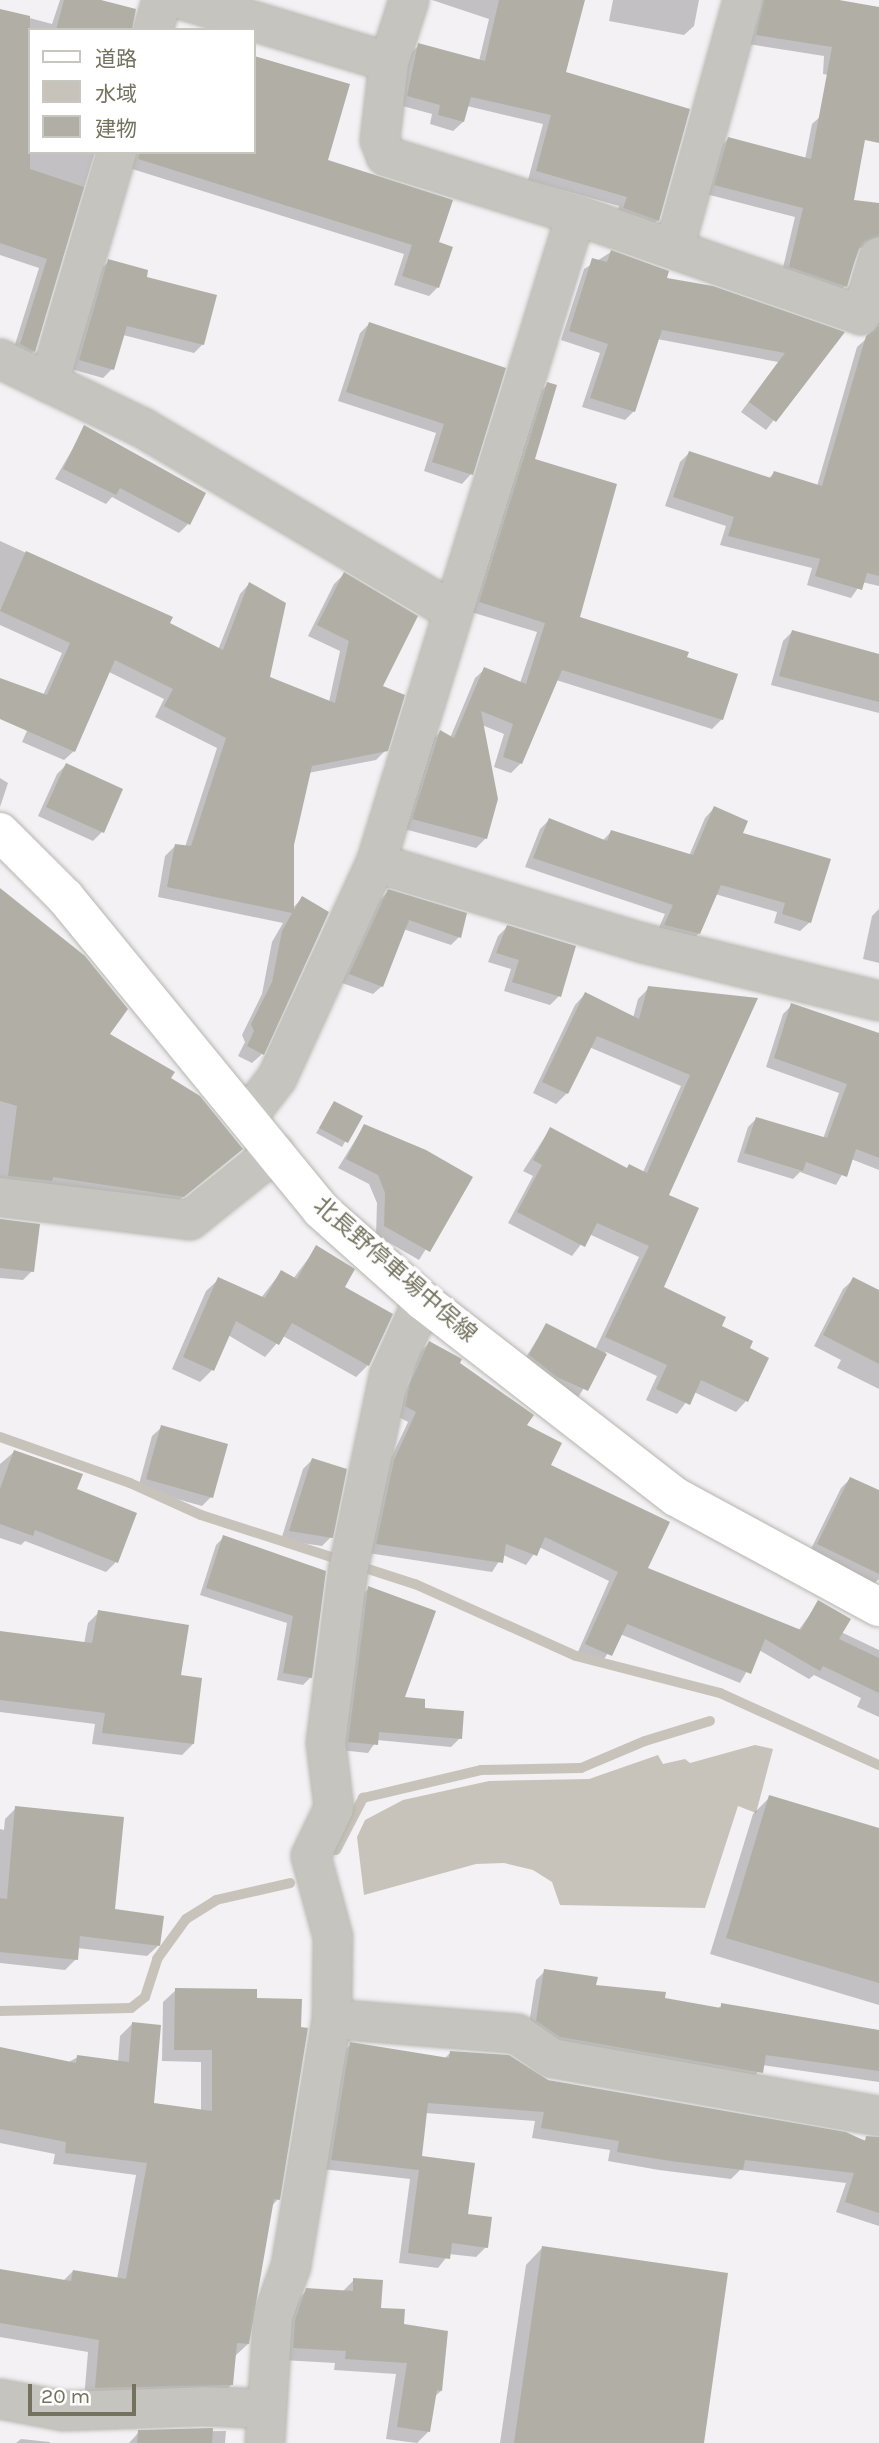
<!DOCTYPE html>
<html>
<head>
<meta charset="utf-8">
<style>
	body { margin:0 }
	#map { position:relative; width:879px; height:2443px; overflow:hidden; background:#f3f1f4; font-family:Karla,"Noto Sans JP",sans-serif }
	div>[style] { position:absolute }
	.water>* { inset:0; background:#c8c3ba }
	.shadow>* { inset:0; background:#0003 }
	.stream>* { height:10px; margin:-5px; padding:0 5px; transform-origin:5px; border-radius:5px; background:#c8c3ba }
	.building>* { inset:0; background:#b1afa5 }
	.roads { filter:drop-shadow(0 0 2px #b5b5ae) drop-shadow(0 0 2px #b5b5ae) }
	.minor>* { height:38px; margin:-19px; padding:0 19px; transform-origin:19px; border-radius:19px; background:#c5c4be }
	.major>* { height:38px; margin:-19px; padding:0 19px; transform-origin:19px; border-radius:19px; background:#fff }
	span { translate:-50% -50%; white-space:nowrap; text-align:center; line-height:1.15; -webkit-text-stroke:7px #fff; paint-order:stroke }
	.street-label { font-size:23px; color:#74725e }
	.legend { position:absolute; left:28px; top:28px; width:228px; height:126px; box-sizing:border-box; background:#fff; border:2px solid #c7c7bf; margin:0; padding:9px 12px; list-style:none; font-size:21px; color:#74725e }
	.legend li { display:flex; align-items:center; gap:14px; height:35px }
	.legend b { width:35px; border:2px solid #c7c7bf }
	.scale { position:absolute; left:28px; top:2384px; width:108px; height:32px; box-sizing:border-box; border:4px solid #74725e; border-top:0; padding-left:9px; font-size:21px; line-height:24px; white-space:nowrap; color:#74725e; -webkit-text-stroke:5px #fff; paint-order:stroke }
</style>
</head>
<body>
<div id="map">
	<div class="water">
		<i style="clip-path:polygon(755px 1745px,773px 1749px,756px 1813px,738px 1806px,705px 1908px,560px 1905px,552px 1882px,533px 1870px,504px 1863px,476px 1864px,364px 1895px,357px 1837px,365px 1820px,403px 1800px,489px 1781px,589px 1779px,658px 1755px,663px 1764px,685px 1759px,690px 1763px)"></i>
	</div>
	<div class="shadow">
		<i style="clip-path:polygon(60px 0,94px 0,131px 30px,30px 30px,30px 152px,95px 152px,34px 351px,25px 360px,12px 354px,39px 268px,0 255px,0 10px,52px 24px)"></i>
		<i style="clip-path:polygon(432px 0,584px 0,564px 73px,658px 220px,648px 229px,615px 218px,619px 206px,528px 180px,543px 124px,467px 106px,463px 122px,453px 131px,430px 124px,432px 114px,399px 105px,410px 54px,419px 45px,479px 61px,489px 19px)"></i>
		<i style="clip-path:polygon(613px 0,699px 0,694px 26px,684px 35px,609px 21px)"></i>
		<i style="clip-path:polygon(751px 0,832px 0,879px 9px,879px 84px,823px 74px,824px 56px,748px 44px)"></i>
		<i style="clip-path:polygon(254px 56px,348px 85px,326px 161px,437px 243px,438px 287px,429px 296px,394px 285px,404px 254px,129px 168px,126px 152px,254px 152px)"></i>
		<i style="clip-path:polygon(822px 115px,849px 221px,879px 228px,879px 247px,860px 248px,845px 286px,836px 295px,781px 276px,795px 217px,706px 194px,719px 148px,728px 139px,805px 159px,812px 124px)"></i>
		<i style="clip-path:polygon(611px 252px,665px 279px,842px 333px,766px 430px,741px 412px,778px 362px,657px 339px,634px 411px,625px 420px,582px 407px,600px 353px,561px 340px,584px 269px)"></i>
		<i style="clip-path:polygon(109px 261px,144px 278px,203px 344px,194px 353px,123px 335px,112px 369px,103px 378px,71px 369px,100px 270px)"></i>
		<i style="clip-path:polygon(879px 314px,879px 586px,862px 582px,851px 598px,807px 585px,812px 568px,720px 545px,726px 526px,665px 506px,680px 462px,689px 453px,768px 479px,774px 473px,817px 486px,857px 347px,874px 332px)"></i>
		<i style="clip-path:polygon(369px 324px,504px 370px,471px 474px,462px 484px,424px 471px,436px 433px,338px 401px,360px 333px)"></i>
		<i style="clip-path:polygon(548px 384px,533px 460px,578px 618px,685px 658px,722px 719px,712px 729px,556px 680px,521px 763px,511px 773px,494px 767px,504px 734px,482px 725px,486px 838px,476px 848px,404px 829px,430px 742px,440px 732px,450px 738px,475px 678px,485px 669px,520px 683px,537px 632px,471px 612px,538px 394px)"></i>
		<i style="clip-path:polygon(85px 428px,188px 524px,179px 533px,112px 497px,106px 504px,55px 479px)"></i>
		<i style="clip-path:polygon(0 541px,170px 618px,167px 624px,218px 650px,240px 594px,249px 584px,268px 678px,329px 702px,340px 651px,308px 636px,334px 584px,344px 574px,381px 687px,386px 750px,376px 760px,308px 773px,292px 845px,292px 909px,302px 898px,262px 1054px,252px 1063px,238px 1056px,245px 1042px,242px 1035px,262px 994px,272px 942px,283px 923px,158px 897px,165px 856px,175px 846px,185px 847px,217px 748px,155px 717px,164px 699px,109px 672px,74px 751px,64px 760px,22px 742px,62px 653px,0 625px)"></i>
		<i style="clip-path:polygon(792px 632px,879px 655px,879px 713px,771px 685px,783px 641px)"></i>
		<i style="clip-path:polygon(66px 765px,102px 832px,93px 841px,38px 816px,57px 774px)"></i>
		<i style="clip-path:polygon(0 778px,8px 783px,0 807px)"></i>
		<i style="clip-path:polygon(714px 808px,740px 834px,810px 922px,800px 931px,774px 923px,777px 912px,715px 894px,699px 933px,689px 943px,656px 934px,665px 914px,525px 867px,540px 829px,549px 820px,602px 841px,611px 832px,689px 856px,705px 818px)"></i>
		<i style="clip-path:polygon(0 890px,107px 1035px,169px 1079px,241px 1149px,172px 1206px,0 1178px)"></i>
		<i style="clip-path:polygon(388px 891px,459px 937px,451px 945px,403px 929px,382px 986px,373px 994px,342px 983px,380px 900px)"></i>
		<i style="clip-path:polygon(879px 909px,879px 963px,863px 959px,872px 916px)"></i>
		<i style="clip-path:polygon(507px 927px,559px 996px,550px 1005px,504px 991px,511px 969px,488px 962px,498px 936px)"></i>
		<i style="clip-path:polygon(649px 988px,756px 999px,667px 1196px,662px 1288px,747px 1349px,746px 1401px,736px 1412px,694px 1392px,677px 1414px,646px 1400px,657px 1376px,606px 1352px,577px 1399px,521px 1365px,546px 1325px,595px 1350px,639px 1257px,589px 1234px,572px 1256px,508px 1223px,533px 1176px,523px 1171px,550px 1129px,627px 1170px,643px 1172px,681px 1086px,589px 1047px,567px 1093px,556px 1104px,533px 1093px,575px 1005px,585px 994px,633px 1018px,638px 999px)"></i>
		<i style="clip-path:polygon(792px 1005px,879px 1035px,879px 1170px,851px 1159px,836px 1185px,800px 1172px,793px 1179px,737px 1162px,748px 1127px,756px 1119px,823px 1139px,839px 1093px,766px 1067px,783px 1014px)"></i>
		<i style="clip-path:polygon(335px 1103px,360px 1117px,342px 1147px,316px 1133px)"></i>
		<i style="clip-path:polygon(364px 1126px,471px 1177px,419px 1260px,376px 1235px,377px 1203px,369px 1184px,338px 1168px)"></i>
		<i style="clip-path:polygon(0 1219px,38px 1225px,32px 1271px,23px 1280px,0 1278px)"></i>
		<i style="clip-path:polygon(317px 1247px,342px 1288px,368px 1365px,356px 1377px,283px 1336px,265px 1357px,228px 1335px,212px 1370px,200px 1382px,172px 1369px,206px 1291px,219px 1279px,261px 1298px,281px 1272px,293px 1279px)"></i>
		<i style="clip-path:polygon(854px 1279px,879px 1292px,879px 1389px,837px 1368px,841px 1360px,814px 1346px,843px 1289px)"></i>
		<i style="clip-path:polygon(429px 1343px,525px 1426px,549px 1466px,646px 1569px,798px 1631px,819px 1602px,841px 1632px,879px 1650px,879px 1717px,857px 1707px,861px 1698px,814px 1675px,809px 1679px,759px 1650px,740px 1683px,620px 1634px,601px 1664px,577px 1654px,609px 1581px,539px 1547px,526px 1565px,503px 1555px,492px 1572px,368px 1553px,385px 1471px,408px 1422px,397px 1416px,420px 1352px)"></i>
		<i style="clip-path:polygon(162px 1427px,211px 1497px,202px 1506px,138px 1488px,152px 1436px)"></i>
		<i style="clip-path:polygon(14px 1452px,75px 1490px,116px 1562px,106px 1572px,25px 1541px,21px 1545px,0 1538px,0 1464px)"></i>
		<i style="clip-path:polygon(312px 1460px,331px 1537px,322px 1546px,281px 1540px,303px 1469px)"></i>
		<i style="clip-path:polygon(850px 1479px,879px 1492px,879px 1579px,874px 1584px,809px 1553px,841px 1488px)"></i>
		<i style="clip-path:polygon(224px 1537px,324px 1573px,311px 1677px,303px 1685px,277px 1680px,287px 1623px,200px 1595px,216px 1545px)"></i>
		<i style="clip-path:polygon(369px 1588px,402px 1698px,460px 1738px,451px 1747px,377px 1740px,368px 1753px,340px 1750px,360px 1597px)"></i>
		<i style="clip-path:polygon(99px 1612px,179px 1677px,193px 1744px,182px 1755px,92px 1744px,95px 1724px,0 1712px,0 1633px,84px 1644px,88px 1623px)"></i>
		<i style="clip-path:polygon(770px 1797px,879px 1829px,879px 2005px,710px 1954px,753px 1814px)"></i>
		<i style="clip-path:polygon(16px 1808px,113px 1911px,158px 1946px,147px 1956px,77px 1948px,76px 1959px,65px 1970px,0 1963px,0 1829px,4px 1830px,5px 1819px)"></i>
		<i style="clip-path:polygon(545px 1971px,594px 1987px,717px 2009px,722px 2005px,879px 2031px,879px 2082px,762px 2065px,752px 2081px,551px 2046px,528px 2030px,536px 1980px)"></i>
		<i style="clip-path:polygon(176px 1990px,255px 1990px,278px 2199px,271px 2207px,248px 2344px,235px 2356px,231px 2385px,219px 2397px,84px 2399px,88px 2352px,0 2337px,0 2271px,63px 2281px,73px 2271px,117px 2279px,136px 2175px,53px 2164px,55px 2154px,0 2143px,0 2099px,78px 2057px,118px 2063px,120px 2036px,132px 2024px,153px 2105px,201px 2111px,201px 2062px,162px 2061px,163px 2002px)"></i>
		<i style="clip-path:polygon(351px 2044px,444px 2059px,451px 2052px,548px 2081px,846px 2134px,879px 2145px,879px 2226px,836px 2212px,846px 2183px,740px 2170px,731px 2179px,659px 2170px,608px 2161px,610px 2150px,532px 2138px,535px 2121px,425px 2113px,420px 2157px,486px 2247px,476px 2257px,449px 2254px,438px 2268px,399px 2263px,410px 2179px,322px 2169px,341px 2054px)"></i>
		<i style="clip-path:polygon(542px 2248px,702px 2443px,500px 2443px,526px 2265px)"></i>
		<i style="clip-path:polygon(354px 2280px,380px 2310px,402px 2325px,441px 2391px,434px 2397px,428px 2432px,417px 2443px,386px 2439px,396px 2374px,334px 2370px,335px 2363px,282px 2360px,295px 2302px,307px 2290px,342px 2292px)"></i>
		<i style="clip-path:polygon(226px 2431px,225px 2443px,129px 2443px,139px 2432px)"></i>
		<i style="clip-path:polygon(21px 2439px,50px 2442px,50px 2443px,16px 2443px)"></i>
	</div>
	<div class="stream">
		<i style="left:0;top:1437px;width:138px;rotate:19.5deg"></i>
		<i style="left:130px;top:1483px;width:78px;rotate:24.3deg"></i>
		<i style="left:201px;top:1515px;width:225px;rotate:17.9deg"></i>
		<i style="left:415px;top:1584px;width:176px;rotate:24.1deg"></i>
		<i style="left:576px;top:1656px;width:149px;rotate:14.4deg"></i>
		<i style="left:720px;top:1693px;width:175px;rotate:24.4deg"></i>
		<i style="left:336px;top:1850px;width:59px;rotate:-62.6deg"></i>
		<i style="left:363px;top:1798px;width:121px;rotate:-13.3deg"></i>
		<i style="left:481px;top:1770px;width:100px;rotate:-1.1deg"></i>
		<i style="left:581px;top:1768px;width:69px;rotate:-22.9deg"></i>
		<i style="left:645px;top:1741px;width:68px;rotate:-17.1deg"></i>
		<i style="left:0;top:2011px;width:131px;rotate:-1.3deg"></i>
		<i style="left:131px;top:2008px;width:18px;rotate:-38deg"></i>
		<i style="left:145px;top:1997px;width:40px;rotate:-72deg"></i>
		<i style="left:157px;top:1959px;width:49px;rotate:-54.1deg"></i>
		<i style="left:186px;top:1919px;width:36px;rotate:-32deg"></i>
		<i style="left:216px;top:1900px;width:76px;rotate:-12.9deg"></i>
	</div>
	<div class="building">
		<i style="clip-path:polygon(64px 0,101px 0,136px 9px,132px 30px,56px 30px)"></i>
		<i style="clip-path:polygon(499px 0,585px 0,566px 72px,690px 109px,659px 221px,623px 208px,627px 197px,536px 171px,551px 115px,471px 97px,464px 122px,438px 115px,440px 105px,407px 96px,418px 43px,485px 61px)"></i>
		<i style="clip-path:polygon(764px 0,839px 0,879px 7px,879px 143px,865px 140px,854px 200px,879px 203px,879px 236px,865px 241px,858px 250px,847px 287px,789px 267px,803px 208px,714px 185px,728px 137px,811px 159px,832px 47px,756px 35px)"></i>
		<i style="clip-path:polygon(0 9px,30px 16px,30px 169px,84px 187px,35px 352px,20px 344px,47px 259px,0 243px)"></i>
		<i style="clip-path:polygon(254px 56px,350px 84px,328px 160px,453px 200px,439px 242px,453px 247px,439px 288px,402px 276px,412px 245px,138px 159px,140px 152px,254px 152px)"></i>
		<i style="clip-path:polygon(611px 250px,669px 271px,667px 278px,713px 286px,845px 332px,776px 422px,749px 402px,785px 353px,662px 330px,635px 412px,590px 398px,608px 344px,569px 331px,592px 258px,607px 262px)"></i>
		<i style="clip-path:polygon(108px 259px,148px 270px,147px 277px,217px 295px,204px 345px,127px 326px,114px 370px,79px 360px)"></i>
		<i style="clip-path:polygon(369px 322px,506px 368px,473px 475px,432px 462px,444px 424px,346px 392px)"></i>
		<i style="clip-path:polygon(879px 326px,879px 576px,867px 573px,862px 590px,815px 576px,820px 559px,728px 536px,734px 517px,673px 497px,689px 451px,771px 478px,774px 471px,822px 486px,866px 336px)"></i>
		<i style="clip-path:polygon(547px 382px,557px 385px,535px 459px,617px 484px,580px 617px,689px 652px,687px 657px,738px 674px,723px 720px,562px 670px,522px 764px,503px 757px,513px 724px,481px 711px,498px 799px,487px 839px,412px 819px,440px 730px,454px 738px,484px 667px,526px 684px,545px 623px,479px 602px)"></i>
		<i style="clip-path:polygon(84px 425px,206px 493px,190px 525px,120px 488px,116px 495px,63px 469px)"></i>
		<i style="clip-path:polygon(26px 551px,173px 617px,170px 623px,223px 650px,249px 582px,286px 603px,270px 677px,335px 703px,349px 641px,317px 625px,344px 572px,418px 616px,383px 686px,405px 695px,388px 751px,312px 766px,294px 845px,294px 910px,302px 896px,329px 912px,264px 1055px,247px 1046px,254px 1031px,251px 1024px,272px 982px,282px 931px,292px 913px,167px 887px,175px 844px,191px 846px,226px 738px,164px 706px,173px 689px,115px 660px,75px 752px,0 719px,0 678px,47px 695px,70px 643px,0 611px)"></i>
		<i style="clip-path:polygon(792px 630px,879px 654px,879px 702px,779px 676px)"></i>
		<i style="clip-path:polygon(66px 763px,123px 789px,104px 833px,46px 807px)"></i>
		<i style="clip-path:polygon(714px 806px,748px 821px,743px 833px,831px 859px,811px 923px,782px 914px,785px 903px,721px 885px,700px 934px,664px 925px,673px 905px,533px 858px,549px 818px,607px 841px,611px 830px,693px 855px)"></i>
		<i style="clip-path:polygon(0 888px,85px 956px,128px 1009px,110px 1034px,175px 1072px,171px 1078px,200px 1096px,243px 1149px,184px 1197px,53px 1177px,52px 1181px,8px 1176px,17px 1106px,0 1101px)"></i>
		<i style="clip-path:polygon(388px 889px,467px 913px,461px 938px,409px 920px,383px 987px,349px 974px)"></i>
		<i style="clip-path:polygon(507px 925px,576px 946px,561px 997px,512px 982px,519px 960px,496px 953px)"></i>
		<i style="clip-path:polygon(648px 986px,758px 998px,669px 1195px,699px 1208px,664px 1287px,726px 1317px,722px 1326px,753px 1341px,750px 1348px,769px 1358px,748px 1402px,701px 1380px,690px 1405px,656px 1389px,667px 1365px,605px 1337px,649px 1246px,597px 1223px,585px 1247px,517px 1212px,542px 1165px,533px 1160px,550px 1127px,627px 1168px,629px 1164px,647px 1173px,690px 1075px,597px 1036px,568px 1094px,542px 1082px,585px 992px,639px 1019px)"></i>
		<i style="clip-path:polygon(791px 1003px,879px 1033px,879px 1158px,856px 1149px,847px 1177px,806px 1162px,803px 1171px,744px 1153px,756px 1117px,827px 1138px,847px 1084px,774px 1058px)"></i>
		<i style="clip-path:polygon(334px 1101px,363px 1116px,348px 1143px,319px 1128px)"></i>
		<i style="clip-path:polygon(364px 1124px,426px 1150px,473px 1177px,430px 1252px,384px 1226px,385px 1193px,378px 1175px,346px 1159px)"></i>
		<i style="clip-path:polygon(0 1219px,40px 1224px,34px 1272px,0 1268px)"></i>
		<i style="clip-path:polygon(316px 1245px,355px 1269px,345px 1287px,393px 1314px,369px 1366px,292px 1323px,279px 1345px,236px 1321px,214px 1371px,183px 1357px,218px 1277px,265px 1298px,281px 1270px,297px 1279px)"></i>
		<i style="clip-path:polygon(853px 1277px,879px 1290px,879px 1364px,823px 1335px)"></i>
		<i style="clip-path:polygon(546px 1323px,607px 1354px,588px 1391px,557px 1377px,529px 1355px)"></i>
		<i style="clip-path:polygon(429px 1341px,462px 1359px,460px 1363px,534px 1415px,527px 1425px,562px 1443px,551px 1465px,670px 1522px,648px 1568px,801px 1630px,818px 1600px,851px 1619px,839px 1639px,879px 1658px,879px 1693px,823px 1666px,820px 1671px,765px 1639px,751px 1674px,627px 1624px,612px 1656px,585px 1644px,618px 1572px,545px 1537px,537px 1556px,506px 1544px,503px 1563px,376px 1544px,394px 1460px,416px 1412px,405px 1406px,410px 1383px)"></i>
		<i style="clip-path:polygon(161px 1425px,228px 1444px,213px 1498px,146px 1479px)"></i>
		<i style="clip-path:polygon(14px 1450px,83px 1474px,77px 1489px,137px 1513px,118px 1563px,35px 1530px,33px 1536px,0 1524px,0 1489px)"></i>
		<i style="clip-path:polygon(312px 1458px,347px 1469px,333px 1538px,289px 1531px)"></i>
		<i style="clip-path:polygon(850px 1477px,879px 1490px,879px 1574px,817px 1544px)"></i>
		<i style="clip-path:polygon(223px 1535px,326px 1571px,312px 1678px,283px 1673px,293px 1616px,206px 1588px)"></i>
		<i style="clip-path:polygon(368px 1586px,436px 1611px,405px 1697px,425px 1699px,425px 1708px,464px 1711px,462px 1739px,379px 1732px,378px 1745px,348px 1742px)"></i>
		<i style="clip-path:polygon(98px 1610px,189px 1625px,181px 1675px,202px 1678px,194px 1744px,102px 1733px,105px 1713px,0 1700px,0 1631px,92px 1643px)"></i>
		<i style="clip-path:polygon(769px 1795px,879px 1828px,879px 1983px,726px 1938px)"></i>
		<i style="clip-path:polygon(15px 1806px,124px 1817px,115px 1909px,164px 1916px,160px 1946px,80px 1936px,78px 1960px,0 1952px,0 1898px,7px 1899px)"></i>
		<i style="clip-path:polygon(544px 1969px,598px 1977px,596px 1985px,666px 1992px,665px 1998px,721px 2008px,721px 2003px,879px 2030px,879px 2071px,766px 2055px,763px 2073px,560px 2037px,536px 2021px)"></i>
		<i style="clip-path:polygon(175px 1988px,257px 1989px,257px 1998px,302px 1999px,301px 2027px,308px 2028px,280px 2200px,274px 2199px,249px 2344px,237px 2343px,233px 2385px,95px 2388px,99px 2340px,0 2323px,0 2269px,71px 2281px,73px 2270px,126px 2279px,147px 2163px,65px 2153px,66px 2142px,0 2129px,0 2047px,76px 2063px,77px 2055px,129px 2062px,132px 2022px,161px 2025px,154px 2103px,212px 2111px,212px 2050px,174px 2050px)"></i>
		<i style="clip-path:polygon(350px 2042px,449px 2058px,450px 2051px,509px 2055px,548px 2080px,846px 2132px,865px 2141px,866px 2136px,879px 2137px,879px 2213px,845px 2202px,854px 2173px,745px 2160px,743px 2170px,670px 2161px,617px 2152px,619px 2141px,541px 2128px,544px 2112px,428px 2103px,422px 2156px,475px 2163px,468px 2214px,492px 2217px,488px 2248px,452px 2243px,450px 2259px,408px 2253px,419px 2170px,331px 2160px)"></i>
		<i style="clip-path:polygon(542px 2246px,728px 2273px,704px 2443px,514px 2443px)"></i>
		<i style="clip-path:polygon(353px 2278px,383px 2280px,381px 2308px,405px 2309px,404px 2324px,448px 2331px,442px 2391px,437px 2390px,430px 2432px,397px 2427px,407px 2363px,345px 2359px,346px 2351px,293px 2348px,295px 2320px,306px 2288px,353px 2291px)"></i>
		<i style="clip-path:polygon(213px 2428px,212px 2443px,137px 2443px,138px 2430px)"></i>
	</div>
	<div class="roads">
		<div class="minor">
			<i style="left:183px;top:0;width:215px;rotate:16.8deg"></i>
			<i style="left:389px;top:62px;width:79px;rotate:96.6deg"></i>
			<i style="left:380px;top:140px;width:17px;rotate:69deg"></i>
			<i style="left:386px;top:156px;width:199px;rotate:17.3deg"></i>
			<i style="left:576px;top:215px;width:302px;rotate:19.3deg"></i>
			<i style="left:861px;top:315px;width:61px;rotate:-72.8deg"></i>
			<i style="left:153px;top:30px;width:31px;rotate:-73deg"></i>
			<i style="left:389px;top:62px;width:65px;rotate:-72.1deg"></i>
			<i style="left:674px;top:249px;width:258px;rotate:-74.5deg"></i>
			<i style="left:0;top:359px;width:159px;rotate:25.8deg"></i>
			<i style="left:143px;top:428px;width:358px;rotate:30.6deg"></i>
			<i style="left:49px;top:383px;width:241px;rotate:-73.6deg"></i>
			<i style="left:376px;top:863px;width:279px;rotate:16.7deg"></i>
			<i style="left:643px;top:943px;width:243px;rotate:13.8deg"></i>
			<i style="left:247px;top:1117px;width:49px;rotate:-52.4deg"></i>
			<i style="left:277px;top:1078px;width:237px;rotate:-65.3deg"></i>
			<i style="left:376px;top:863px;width:678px;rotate:-72.85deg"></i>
			<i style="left:0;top:1197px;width:191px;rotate:6.9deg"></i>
			<i style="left:190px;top:1220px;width:109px;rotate:-38.7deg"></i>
			<i style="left:332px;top:2019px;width:186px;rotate:4.6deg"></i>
			<i style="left:517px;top:2034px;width:42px;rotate:34.4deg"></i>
			<i style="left:552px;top:2058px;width:332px;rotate:10.1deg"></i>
			<i style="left:0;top:2399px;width:65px;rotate:10.6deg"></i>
			<i style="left:64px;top:2411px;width:140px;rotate:-2deg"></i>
			<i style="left:204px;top:2406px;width:62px;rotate:2.8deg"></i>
			<i style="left:265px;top:2443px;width:127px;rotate:-86.4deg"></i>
			<i style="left:273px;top:2316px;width:53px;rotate:-70.2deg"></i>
			<i style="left:291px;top:2266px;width:250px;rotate:-80.6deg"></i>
			<i style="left:332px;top:2019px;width:82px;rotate:-89.3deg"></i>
			<i style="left:333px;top:1937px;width:84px;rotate:-105.2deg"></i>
			<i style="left:311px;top:1856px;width:53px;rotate:-64.4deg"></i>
			<i style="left:334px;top:1808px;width:65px;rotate:-97deg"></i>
			<i style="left:326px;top:1743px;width:173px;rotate:-82.7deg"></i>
			<i style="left:348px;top:1571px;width:199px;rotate:-78.1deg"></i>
			<i style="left:389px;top:1376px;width:82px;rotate:-65.6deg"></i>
		</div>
		<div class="major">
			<i style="left:0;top:832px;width:92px;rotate:45deg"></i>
			<i style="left:65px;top:897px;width:404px;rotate:50.7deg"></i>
			<i style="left:321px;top:1210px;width:137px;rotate:41.7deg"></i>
			<i style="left:423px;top:1301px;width:320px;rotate:37.8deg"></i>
			<i style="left:676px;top:1497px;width:231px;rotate:28.5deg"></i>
		</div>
	</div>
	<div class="street-label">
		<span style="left:395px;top:1270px;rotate:41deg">北長野停車場中俣線</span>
	</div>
	<ul class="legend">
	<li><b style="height:9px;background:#fff"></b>道路</li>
	<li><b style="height:19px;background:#c8c3ba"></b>水域</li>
	<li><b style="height:19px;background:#b1afa5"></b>建物</li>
	</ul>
	<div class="scale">20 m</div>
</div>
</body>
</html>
